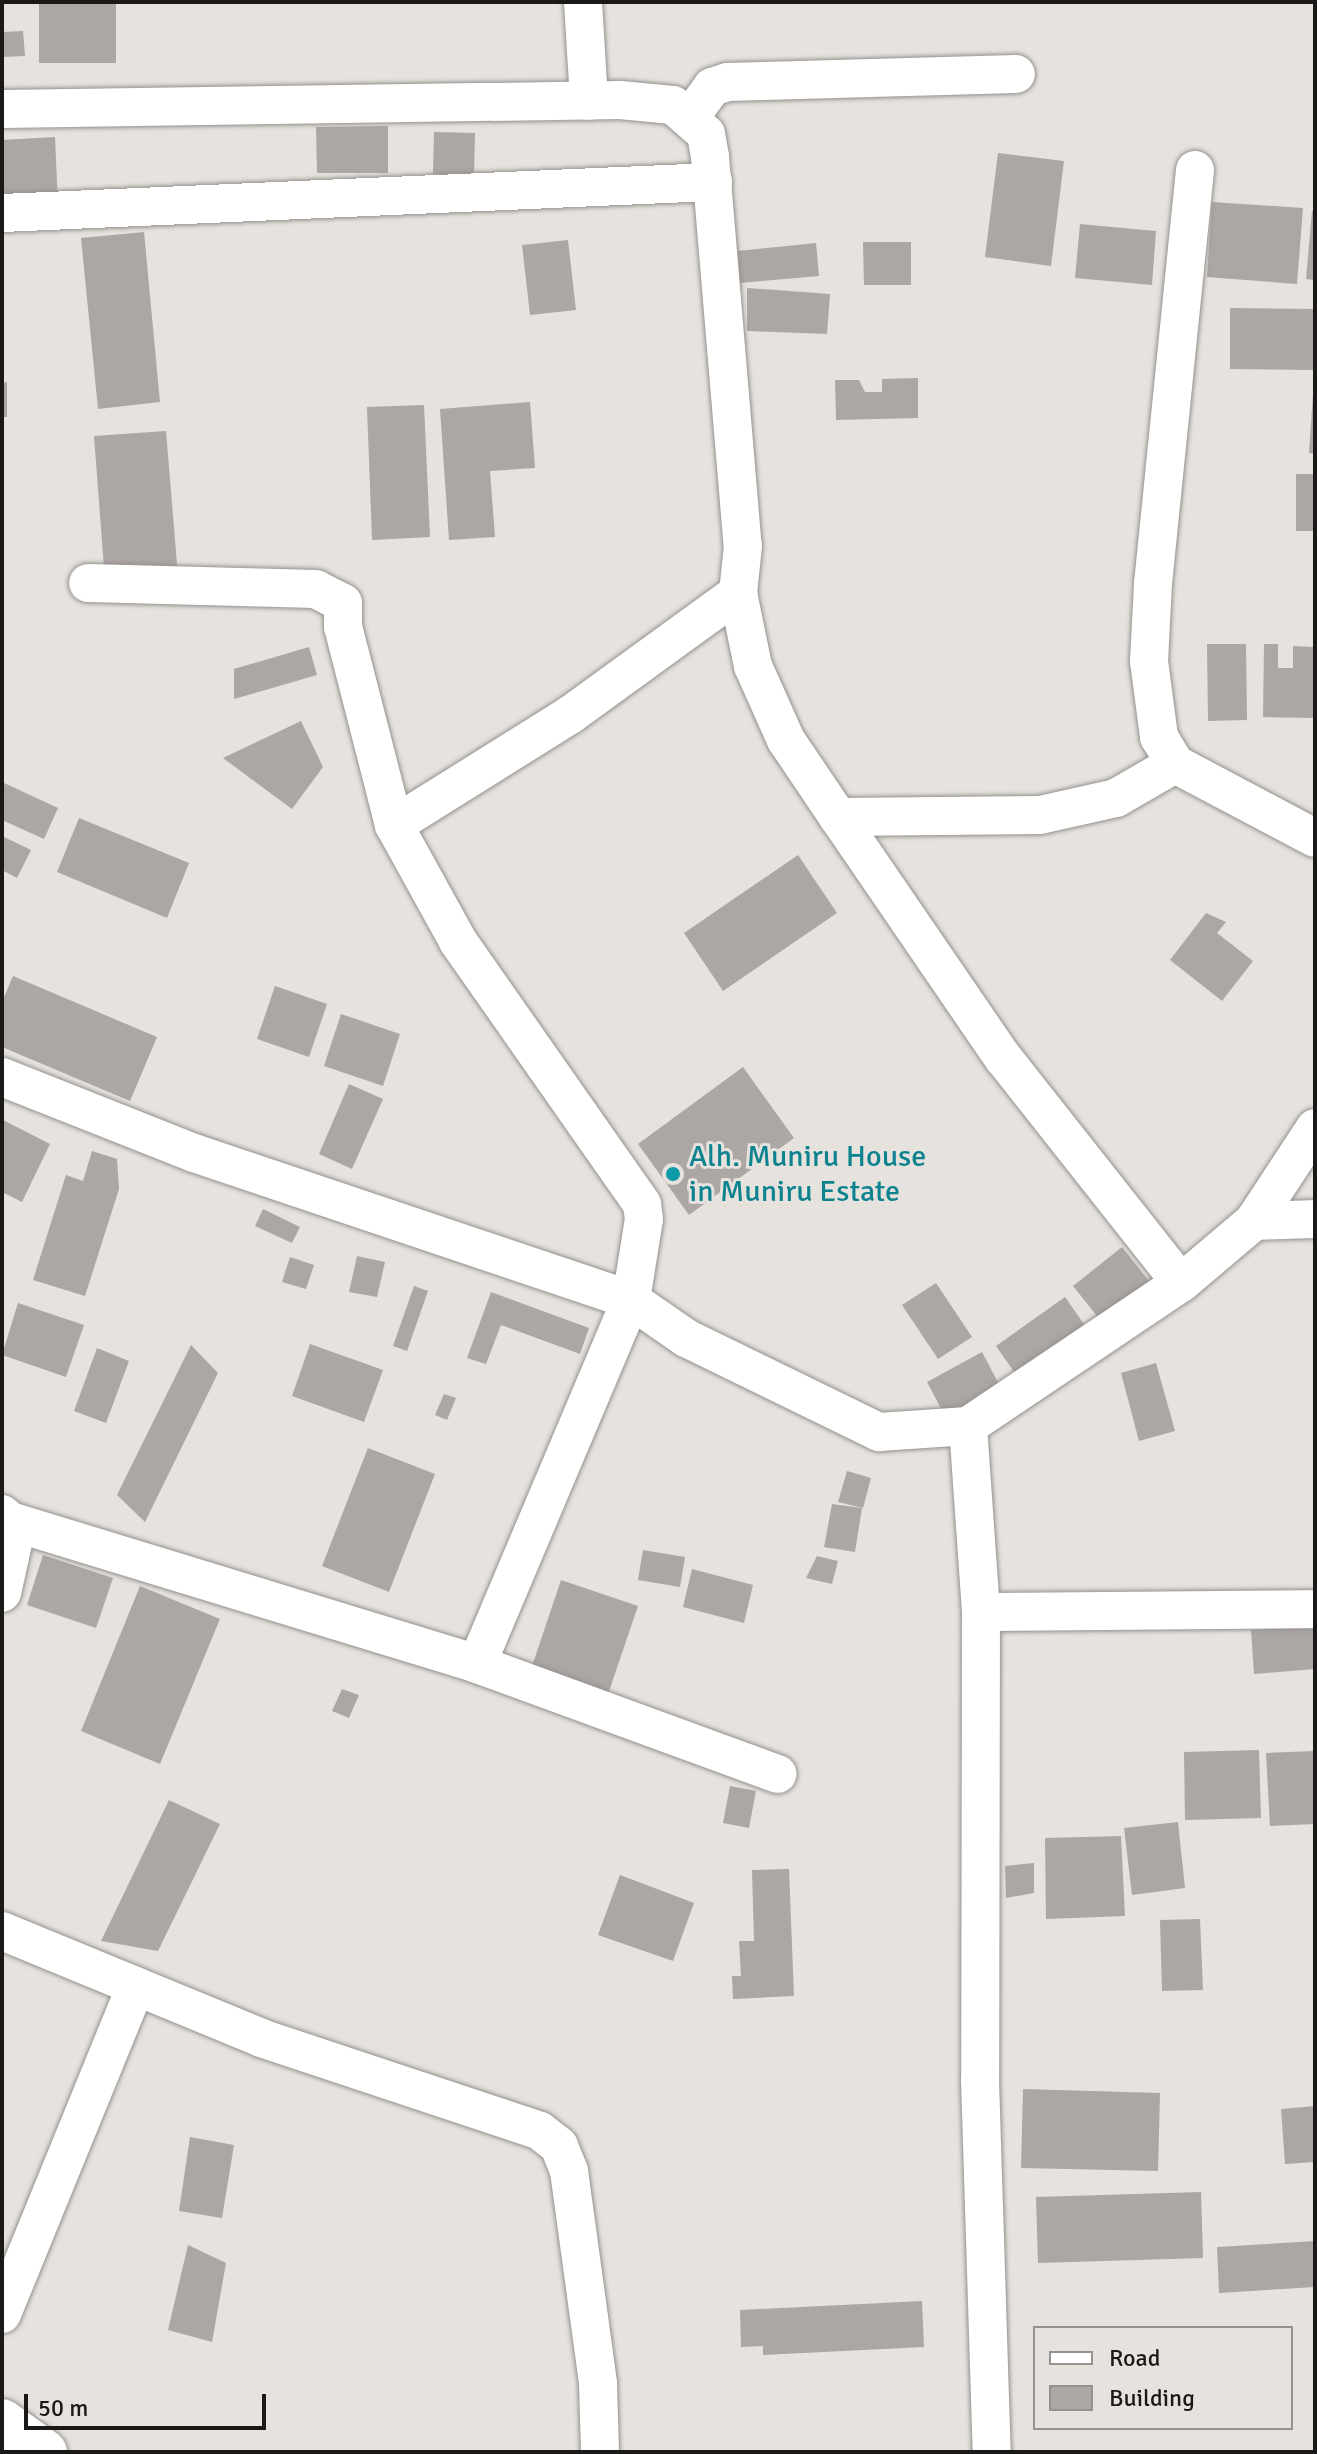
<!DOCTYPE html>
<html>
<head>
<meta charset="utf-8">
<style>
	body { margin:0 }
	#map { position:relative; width:1317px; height:2454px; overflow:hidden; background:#e6e2de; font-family:Signika,sans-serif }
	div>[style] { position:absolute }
	.building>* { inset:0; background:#aca6a5 }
	.roads { filter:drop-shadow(0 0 2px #94918d) drop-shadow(0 0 2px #94918d) }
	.street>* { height:38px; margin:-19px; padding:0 19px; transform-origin:19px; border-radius:19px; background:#fff }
	.secondary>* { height:44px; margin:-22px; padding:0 22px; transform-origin:22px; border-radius:22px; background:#fff }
	.dots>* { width:22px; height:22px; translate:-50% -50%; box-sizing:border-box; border:4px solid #e6e2de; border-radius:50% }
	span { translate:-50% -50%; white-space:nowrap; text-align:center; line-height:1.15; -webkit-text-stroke:6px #e6e2de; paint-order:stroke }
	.culture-label { font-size:30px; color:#0d838f }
	.left { translate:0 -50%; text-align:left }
	.frame { position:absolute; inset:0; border:4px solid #1b1918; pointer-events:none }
	.legend { position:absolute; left:1033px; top:2326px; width:260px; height:104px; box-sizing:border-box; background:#e6e2de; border:2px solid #95928f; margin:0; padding:10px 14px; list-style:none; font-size:24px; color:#1b1918 }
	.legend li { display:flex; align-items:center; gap:16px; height:40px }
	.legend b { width:40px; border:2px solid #95928f }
	.scale { position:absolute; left:24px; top:2394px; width:242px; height:36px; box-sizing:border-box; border:4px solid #1b1918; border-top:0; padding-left:10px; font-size:24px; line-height:28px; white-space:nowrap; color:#1b1918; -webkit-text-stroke:6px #e6e2de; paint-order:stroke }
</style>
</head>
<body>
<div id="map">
	<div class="building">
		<i style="clip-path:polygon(39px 2px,116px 2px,116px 63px,39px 63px)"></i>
		<i style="clip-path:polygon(23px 31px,25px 56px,2px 57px,2px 32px)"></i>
		<i style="clip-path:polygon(388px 126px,388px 173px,317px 173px,316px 127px)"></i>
		<i style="clip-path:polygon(434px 132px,475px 133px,474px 175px,433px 174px)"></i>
		<i style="clip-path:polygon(55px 137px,58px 205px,2px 208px,2px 140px)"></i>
		<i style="clip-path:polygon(998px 153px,1064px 161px,1051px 266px,985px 257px)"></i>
		<i style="clip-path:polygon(1212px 202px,1303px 208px,1297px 284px,1207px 277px)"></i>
		<i style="clip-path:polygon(1312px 211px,1315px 211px,1315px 280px,1306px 279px)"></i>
		<i style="clip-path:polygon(1080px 224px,1156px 231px,1152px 285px,1075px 278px)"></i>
		<i style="clip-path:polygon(144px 232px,160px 402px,98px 409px,81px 238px)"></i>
		<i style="clip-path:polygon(568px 240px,576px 310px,530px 315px,522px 245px)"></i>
		<i style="clip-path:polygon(863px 242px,911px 242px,911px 285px,864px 285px)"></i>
		<i style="clip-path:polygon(816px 243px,819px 276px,740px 283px,738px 251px)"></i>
		<i style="clip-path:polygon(747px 288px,830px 294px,827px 334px,747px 331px)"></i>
		<i style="clip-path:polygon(1230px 308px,1315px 309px,1315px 370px,1230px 369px)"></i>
		<i style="clip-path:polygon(918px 378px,918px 418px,836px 420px,835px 380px,859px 380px,865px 392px,882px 392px,882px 379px)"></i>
		<i style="clip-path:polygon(7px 382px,7px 417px,2px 417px,2px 383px)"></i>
		<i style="clip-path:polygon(1313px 394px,1315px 394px,1315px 454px,1309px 453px)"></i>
		<i style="clip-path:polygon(530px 402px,535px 468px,490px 471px,495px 537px,449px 540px,440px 409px)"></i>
		<i style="clip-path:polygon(424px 405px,430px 537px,372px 540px,367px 407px)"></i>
		<i style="clip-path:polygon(166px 431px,178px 576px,105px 581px,94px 436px)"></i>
		<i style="clip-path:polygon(1296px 474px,1315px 474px,1315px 531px,1296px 531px)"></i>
		<i style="clip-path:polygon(1207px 644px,1246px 644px,1247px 720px,1208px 721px)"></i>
		<i style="clip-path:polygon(1264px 644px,1278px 644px,1278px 668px,1293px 668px,1293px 646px,1315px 647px,1315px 718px,1263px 717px)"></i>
		<i style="clip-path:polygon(309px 647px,317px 675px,234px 699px,234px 669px)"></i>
		<i style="clip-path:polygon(301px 721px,323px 767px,292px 809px,223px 758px)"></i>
		<i style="clip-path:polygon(2px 782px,58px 808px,44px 839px,2px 820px)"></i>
		<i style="clip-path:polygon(79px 818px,189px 863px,167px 918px,57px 872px)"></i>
		<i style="clip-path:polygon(2px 836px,31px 850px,17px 878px,2px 870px)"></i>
		<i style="clip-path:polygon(798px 855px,837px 913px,723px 991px,684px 933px)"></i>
		<i style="clip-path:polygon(1206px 913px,1226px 922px,1217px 933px,1253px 961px,1222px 1001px,1170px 960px)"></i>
		<i style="clip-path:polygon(13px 976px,157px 1037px,130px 1101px,2px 1047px,2px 1002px)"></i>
		<i style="clip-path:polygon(275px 986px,327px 1004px,309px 1057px,257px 1039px)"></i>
		<i style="clip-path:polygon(341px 1014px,400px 1034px,383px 1086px,324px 1066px)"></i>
		<i style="clip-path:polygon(743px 1067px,794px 1138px,689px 1215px,638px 1144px)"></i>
		<i style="clip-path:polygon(349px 1084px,383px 1099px,352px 1169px,319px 1154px)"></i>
		<i style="clip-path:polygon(3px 1120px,50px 1144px,22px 1202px,2px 1192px)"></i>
		<i style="clip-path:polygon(92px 1151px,117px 1159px,119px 1189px,85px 1296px,33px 1280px,66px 1175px,83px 1181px)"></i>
		<i style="clip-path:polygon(263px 1209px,300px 1227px,292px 1243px,255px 1226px)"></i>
		<i style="clip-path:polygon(1122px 1247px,1149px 1281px,1101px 1321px,1073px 1286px)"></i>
		<i style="clip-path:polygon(357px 1256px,385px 1262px,377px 1297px,349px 1292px)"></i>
		<i style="clip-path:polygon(290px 1257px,314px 1265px,306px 1289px,282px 1282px)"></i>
		<i style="clip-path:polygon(936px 1283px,972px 1337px,938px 1359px,902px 1305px)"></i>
		<i style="clip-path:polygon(414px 1286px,428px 1291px,407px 1351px,393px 1346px)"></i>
		<i style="clip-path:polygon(491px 1292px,589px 1328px,580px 1354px,501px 1325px,486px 1364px,467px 1358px)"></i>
		<i style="clip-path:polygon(1065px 1297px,1086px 1327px,1017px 1376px,996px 1346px)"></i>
		<i style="clip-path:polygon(18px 1303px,84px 1325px,66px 1377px,2px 1355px)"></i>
		<i style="clip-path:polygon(310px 1344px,383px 1370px,364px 1422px,292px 1396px)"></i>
		<i style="clip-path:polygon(191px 1345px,218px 1373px,145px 1522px,117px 1495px)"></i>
		<i style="clip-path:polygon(97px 1348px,129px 1361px,106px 1423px,74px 1411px)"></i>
		<i style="clip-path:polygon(982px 1352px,1000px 1386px,945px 1416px,927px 1382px)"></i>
		<i style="clip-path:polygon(1156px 1363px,1175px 1431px,1139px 1441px,1121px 1373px)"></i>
		<i style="clip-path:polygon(444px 1394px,456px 1398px,447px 1420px,435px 1415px)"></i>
		<i style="clip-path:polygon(368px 1448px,435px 1474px,389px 1592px,322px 1566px)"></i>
		<i style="clip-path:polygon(847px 1471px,871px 1478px,863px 1508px,838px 1502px)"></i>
		<i style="clip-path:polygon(832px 1504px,862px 1508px,855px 1552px,824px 1547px)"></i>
		<i style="clip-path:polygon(643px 1550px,685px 1557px,680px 1587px,638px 1580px)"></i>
		<i style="clip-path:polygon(43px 1555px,113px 1578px,96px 1628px,27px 1605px)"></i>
		<i style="clip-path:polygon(817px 1556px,838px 1561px,832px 1584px,806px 1578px)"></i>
		<i style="clip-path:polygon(692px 1569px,753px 1585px,744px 1623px,683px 1607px)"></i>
		<i style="clip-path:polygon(561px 1580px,638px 1606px,605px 1703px,528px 1678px)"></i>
		<i style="clip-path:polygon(140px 1586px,220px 1619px,160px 1764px,81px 1731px)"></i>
		<i style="clip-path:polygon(1315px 1626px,1315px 1669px,1254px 1674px,1251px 1630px)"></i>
		<i style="clip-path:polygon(342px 1689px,359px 1695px,349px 1718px,332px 1711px)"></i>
		<i style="clip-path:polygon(1259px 1750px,1261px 1818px,1185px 1820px,1184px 1752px)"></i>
		<i style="clip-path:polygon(1315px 1751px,1315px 1824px,1270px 1826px,1266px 1753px)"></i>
		<i style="clip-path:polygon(730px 1786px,756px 1791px,749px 1828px,723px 1823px)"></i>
		<i style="clip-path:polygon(169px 1800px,220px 1824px,158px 1951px,101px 1941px)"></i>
		<i style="clip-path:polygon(1178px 1822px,1185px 1888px,1132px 1895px,1124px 1828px)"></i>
		<i style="clip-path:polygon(1121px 1836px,1125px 1916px,1046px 1919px,1045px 1838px)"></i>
		<i style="clip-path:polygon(1034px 1863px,1034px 1893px,1006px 1898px,1005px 1866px)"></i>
		<i style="clip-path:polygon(789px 1869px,794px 1996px,733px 1999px,732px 1976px,741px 1976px,739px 1941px,754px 1941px,752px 1870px)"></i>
		<i style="clip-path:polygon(620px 1875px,694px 1903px,673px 1961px,598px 1935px)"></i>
		<i style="clip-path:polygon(1200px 1919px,1203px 1990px,1162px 1991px,1160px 1920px)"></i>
		<i style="clip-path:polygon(1023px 2089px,1160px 2093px,1158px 2171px,1021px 2168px)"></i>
		<i style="clip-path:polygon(1315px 2106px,1315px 2162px,1285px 2164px,1281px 2109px)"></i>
		<i style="clip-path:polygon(190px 2137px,234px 2145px,222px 2218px,179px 2211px)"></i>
		<i style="clip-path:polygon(1201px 2192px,1203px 2258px,1038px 2263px,1036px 2197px)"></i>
		<i style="clip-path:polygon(1315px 2241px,1315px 2287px,1219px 2293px,1217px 2247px)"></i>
		<i style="clip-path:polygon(188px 2245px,226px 2263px,212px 2342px,168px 2330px)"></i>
		<i style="clip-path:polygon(922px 2301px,924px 2347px,763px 2355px,763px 2346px,741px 2347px,740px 2310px)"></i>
	</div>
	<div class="roads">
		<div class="street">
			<i style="left:583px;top:2px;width:99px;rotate:86.5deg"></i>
			<i style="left:2px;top:109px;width:618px;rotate:-0.83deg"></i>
			<i style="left:620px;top:100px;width:53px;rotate:5.4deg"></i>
			<i style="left:673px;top:105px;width:44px;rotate:41.3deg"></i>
			<i style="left:706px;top:134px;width:23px;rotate:80deg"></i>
			<i style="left:710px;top:157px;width:390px;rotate:85.2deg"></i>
			<i style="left:743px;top:546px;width:47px;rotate:96.1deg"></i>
			<i style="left:738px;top:593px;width:75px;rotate:78.4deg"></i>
			<i style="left:753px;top:666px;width:81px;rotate:66deg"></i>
			<i style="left:786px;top:740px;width:93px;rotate:56deg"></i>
			<i style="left:838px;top:817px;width:202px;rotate:-0.6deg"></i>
			<i style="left:1040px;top:815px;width:78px;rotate:-12.6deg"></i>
			<i style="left:1116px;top:798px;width:68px;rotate:-30deg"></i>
			<i style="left:691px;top:116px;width:36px;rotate:-54deg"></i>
			<i style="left:712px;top:87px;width:16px;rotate:-18deg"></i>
			<i style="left:727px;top:82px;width:289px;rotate:-1.6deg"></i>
			<i style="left:1195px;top:170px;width:415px;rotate:95.8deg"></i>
			<i style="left:1153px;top:583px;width:78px;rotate:92.9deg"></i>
			<i style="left:1149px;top:661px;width:77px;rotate:82.5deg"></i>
			<i style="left:1159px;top:737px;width:31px;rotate:59deg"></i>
			<i style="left:1175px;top:764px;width:158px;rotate:27.9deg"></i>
			<i style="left:2px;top:213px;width:712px;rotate:-2.5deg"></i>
			<i style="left:838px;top:817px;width:293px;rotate:55.6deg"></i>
			<i style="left:1004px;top:1059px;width:285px;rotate:51.7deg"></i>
			<i style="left:394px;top:825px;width:208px;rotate:-32deg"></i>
			<i style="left:570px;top:715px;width:208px;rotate:-36deg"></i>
			<i style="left:2px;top:1077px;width:206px;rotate:21.6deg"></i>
			<i style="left:194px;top:1153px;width:461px;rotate:18.6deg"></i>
			<i style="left:631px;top:1300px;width:82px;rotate:-80.9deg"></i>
			<i style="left:644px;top:1219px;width:15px;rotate:-98deg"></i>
			<i style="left:642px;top:1204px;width:321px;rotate:-125deg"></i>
			<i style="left:458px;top:941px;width:132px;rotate:-118.9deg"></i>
			<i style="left:394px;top:825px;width:204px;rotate:-104.4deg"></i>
			<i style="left:343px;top:627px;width:24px;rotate:-90deg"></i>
			<i style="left:343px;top:603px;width:30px;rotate:-153deg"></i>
			<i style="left:316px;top:589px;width:228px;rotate:-178.5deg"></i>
			<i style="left:1254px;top:1221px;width:61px;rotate:-1.9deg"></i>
			<i style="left:968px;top:1426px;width:186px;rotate:86deg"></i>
			<i style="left:981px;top:1612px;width:468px;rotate:90.1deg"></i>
			<i style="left:980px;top:2080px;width:372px;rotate:88.2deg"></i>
			<i style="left:2px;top:1514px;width:11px;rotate:41deg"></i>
			<i style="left:10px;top:1521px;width:18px;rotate:77deg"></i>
			<i style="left:14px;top:1539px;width:55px;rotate:102.5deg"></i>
			<i style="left:10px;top:1521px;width:488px;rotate:17deg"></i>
			<i style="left:477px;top:1664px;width:320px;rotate:20.1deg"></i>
			<i style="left:981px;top:1612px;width:334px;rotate:-0.5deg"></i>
			<i style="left:477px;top:1664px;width:395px;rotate:-67.1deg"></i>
			<i style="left:631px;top:1300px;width:67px;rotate:34.6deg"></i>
			<i style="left:686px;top:1338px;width:215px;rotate:26deg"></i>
			<i style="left:879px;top:1432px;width:89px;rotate:-3.9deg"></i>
			<i style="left:968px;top:1426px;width:257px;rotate:-33.9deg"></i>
			<i style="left:1181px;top:1283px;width:96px;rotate:-40.3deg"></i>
			<i style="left:1254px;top:1221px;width:111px;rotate:-56.7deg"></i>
			<i style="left:2px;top:1931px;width:280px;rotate:22.4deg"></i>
			<i style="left:261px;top:2038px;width:294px;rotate:18.4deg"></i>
			<i style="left:540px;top:2131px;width:24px;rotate:38deg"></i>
			<i style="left:559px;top:2146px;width:27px;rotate:68deg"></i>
			<i style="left:569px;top:2171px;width:215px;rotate:82.2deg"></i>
			<i style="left:598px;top:2384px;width:68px;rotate:88.3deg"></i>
			<i style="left:2px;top:2314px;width:354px;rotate:-67.8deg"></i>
		</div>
		<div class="secondary">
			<i style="left:2px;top:2421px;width:53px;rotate:35.8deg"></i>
		</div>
	</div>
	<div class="dots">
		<i style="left:673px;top:1174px;background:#0f9aa8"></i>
	</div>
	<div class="culture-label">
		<span class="left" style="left:689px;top:1174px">Alh. Muniru House<br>in Muniru Estate</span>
	</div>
	<div class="frame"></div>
	<ul class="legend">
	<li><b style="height:10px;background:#fff"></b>Road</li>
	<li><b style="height:22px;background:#aca6a5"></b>Building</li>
	</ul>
	<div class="scale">50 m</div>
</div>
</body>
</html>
